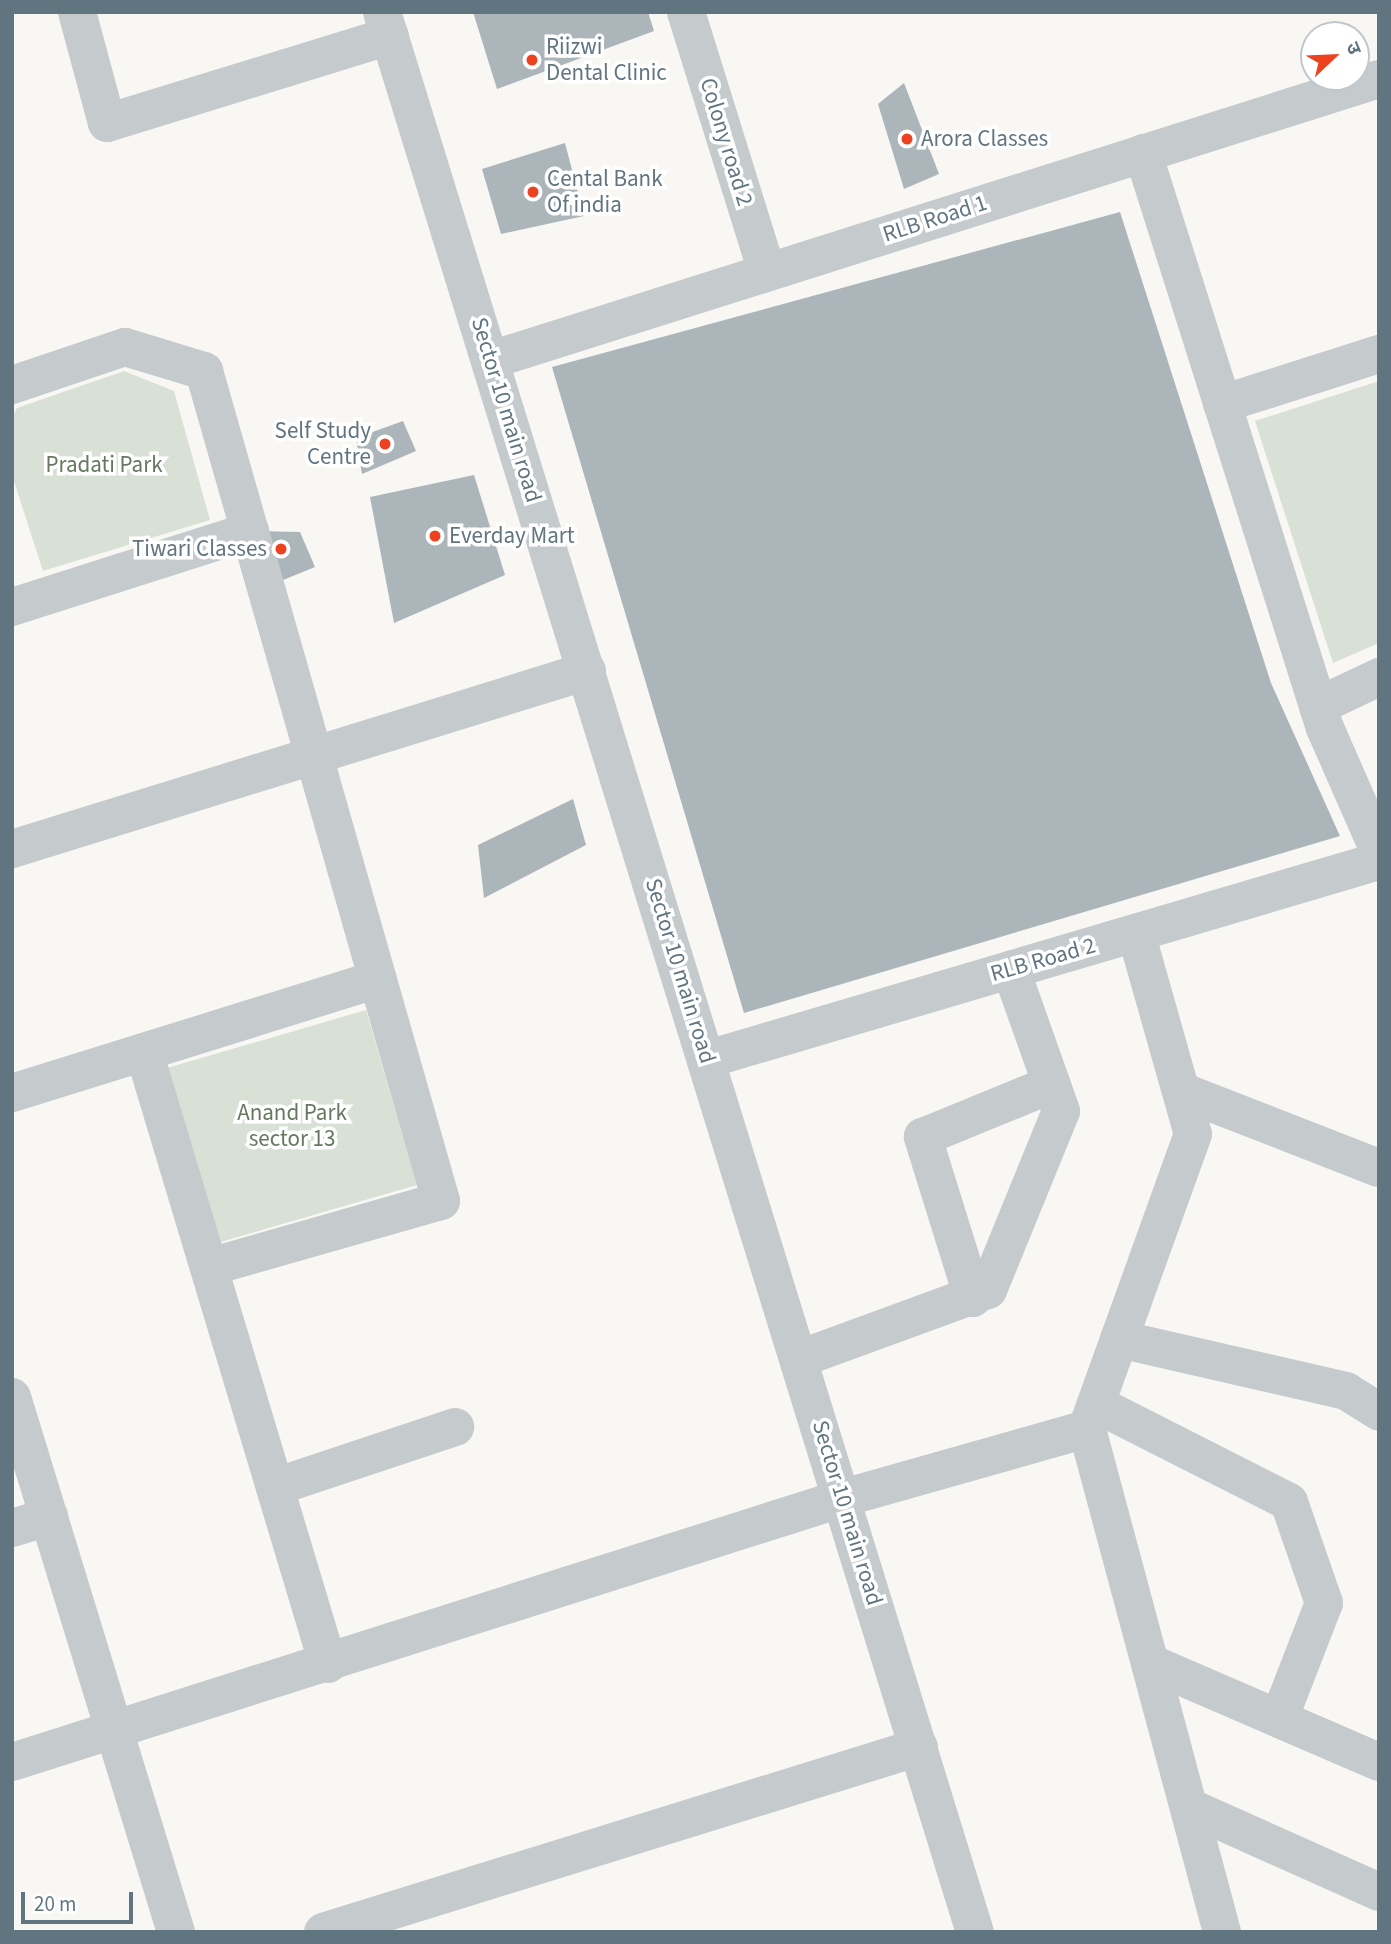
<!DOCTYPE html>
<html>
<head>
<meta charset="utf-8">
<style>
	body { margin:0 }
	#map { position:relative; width:1391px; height:1944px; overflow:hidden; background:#f8f7f4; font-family:"Source Sans 3","Noto Sans Devanagari",sans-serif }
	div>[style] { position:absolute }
	.green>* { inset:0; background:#d9e0d5 }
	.building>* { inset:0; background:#abb5ba }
	.minor>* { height:38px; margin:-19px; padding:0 19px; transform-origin:19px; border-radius:19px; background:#c5cacc }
	.dots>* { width:19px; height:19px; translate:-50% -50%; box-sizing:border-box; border:4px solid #fff; border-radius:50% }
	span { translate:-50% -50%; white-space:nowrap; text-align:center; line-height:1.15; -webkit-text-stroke:7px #fff; paint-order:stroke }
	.poi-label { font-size:23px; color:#617581 }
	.left { translate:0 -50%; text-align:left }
	.right { translate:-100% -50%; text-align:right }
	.street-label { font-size:23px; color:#617581 }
	.park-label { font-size:23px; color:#667960 }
	.frame { position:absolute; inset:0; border:14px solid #617581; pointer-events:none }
	.north { position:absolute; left:1300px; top:21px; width:70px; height:70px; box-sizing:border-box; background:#fff; border:2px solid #c0c8cd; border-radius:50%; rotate:67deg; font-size:19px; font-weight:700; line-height:28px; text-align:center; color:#617581 }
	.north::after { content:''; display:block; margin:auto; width:24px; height:32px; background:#ec4220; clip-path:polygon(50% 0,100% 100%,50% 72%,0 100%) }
	.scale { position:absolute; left:21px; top:1892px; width:112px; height:32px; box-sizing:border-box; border:4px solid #617581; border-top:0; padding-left:9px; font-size:21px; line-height:24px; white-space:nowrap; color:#617581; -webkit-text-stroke:5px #fff; paint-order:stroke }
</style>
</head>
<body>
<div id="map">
	<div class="green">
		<i style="clip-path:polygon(124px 371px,174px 391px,210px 520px,43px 571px,12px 475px,12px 417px,17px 408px)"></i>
		<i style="clip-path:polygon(1379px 381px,1379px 643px,1333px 663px,1255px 421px)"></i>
		<i style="clip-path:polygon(366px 1010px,417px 1185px,217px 1243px,167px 1068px)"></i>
	</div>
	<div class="building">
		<i style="clip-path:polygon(473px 12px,648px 12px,654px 31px,497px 89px)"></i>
		<i style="clip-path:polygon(904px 83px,939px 174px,904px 189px,878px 104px)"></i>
		<i style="clip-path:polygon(565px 143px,584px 216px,501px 234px,482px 169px)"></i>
		<i style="clip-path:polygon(1120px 212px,1271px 683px,1340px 836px,744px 1013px,552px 367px)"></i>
		<i style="clip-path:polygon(403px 421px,416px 451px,362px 474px,356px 438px)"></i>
		<i style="clip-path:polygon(474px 475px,505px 575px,394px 623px,370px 497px)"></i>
		<i style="clip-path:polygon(250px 531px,300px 532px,315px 567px,266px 587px)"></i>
		<i style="clip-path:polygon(573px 799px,586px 845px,484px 898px,478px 845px)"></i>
	</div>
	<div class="minor">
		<i style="left:77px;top:12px;width:115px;rotate:74.9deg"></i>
		<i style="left:107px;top:123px;width:296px;rotate:-17.1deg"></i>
		<i style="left:382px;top:12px;width:2009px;rotate:72.84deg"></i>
		<i style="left:686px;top:12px;width:272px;rotate:72.7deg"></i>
		<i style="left:1143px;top:153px;width:603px;rotate:72.44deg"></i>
		<i style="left:1325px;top:728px;width:134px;rotate:66.3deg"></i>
		<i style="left:491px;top:360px;width:931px;rotate:-17.56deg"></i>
		<i style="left:12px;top:385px;width:119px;rotate:-18.6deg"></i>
		<i style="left:125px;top:347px;width:83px;rotate:16.9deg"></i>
		<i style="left:204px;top:371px;width:863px;rotate:74.06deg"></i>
		<i style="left:441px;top:1201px;width:241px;rotate:164.1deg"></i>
		<i style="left:1222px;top:404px;width:165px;rotate:-17.7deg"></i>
		<i style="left:12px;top:607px;width:250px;rotate:-17.7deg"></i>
		<i style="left:1318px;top:706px;width:68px;rotate:-25.4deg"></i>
		<i style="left:12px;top:849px;width:602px;rotate:-17.2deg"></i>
		<i style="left:1136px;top:933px;width:209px;rotate:74.2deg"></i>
		<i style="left:1193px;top:1134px;width:313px;rotate:109.8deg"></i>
		<i style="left:1087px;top:1429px;width:521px;rotate:74.98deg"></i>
		<i style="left:144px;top:1052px;width:639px;rotate:73.27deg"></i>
		<i style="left:708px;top:1059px;width:700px;rotate:-16.44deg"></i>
		<i style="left:1181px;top:1091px;width:212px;rotate:21.3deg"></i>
		<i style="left:12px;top:1093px;width:383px;rotate:-17.3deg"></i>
		<i style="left:973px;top:1298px;width:169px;rotate:-107.3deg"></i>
		<i style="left:923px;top:1137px;width:139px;rotate:-22.3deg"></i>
		<i style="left:1119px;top:1339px;width:233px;rotate:12.9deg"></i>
		<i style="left:1346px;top:1391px;width:39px;rotate:32deg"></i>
		<i style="left:799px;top:1359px;width:201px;rotate:-20.1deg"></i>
		<i style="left:988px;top:1290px;width:193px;rotate:-67.8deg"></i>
		<i style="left:1061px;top:1111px;width:150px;rotate:-109.5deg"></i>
		<i style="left:12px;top:1397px;width:560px;rotate:72.96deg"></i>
		<i style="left:1096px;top:1404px;width:216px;rotate:26.9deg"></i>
		<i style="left:1289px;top:1502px;width:107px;rotate:70.9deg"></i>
		<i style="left:1324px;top:1603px;width:124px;rotate:111.2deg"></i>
		<i style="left:275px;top:1487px;width:190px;rotate:-18.4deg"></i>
		<i style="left:12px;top:1528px;width:39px;rotate:-17deg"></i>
		<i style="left:1150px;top:1663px;width:249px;rotate:23.4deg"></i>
		<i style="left:12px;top:1762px;width:872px;rotate:-17.62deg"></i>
		<i style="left:843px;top:1498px;width:254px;rotate:-15.8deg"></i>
		<i style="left:1189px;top:1807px;width:208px;rotate:24.1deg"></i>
		<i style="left:323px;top:1932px;width:624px;rotate:-17.24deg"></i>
	</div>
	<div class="dots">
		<i style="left:532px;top:60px;background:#ec4220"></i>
		<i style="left:907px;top:139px;background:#ec4220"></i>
		<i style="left:533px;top:192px;background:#ec4220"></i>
		<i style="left:385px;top:444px;background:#ec4220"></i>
		<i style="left:435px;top:536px;background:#ec4220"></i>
		<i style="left:281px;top:549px;background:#ec4220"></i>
	</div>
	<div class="poi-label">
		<span class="left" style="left:546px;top:60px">Riizwi<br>Dental Clinic</span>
		<span class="left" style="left:921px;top:139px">Arora Classes</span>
		<span class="left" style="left:547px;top:192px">Cental Bank<br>Of india</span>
		<span class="right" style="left:371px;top:444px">Self Study<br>Centre</span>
		<span class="left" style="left:449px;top:536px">Everday Mart</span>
		<span class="right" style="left:267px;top:549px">Tiwari Classes</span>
	</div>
	<div class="street-label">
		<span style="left:726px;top:142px;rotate:73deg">Colony road 2</span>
		<span style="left:935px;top:219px;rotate:-18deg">RLB Road 1</span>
		<span style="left:506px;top:410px;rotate:73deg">Sector 10 main road</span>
		<span style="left:1043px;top:960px;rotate:-16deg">RLB Road 2</span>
		<span style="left:680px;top:971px;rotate:73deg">Sector 10 main road</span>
		<span style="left:847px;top:1513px;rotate:73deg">Sector 10 main road</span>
	</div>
	<div class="park-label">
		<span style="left:104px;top:465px">Pradati Park</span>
		<span style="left:292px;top:1126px">Anand Park<br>sector 13</span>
	</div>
	<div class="frame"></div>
	<div class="north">उ</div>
	<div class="scale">20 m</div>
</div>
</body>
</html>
